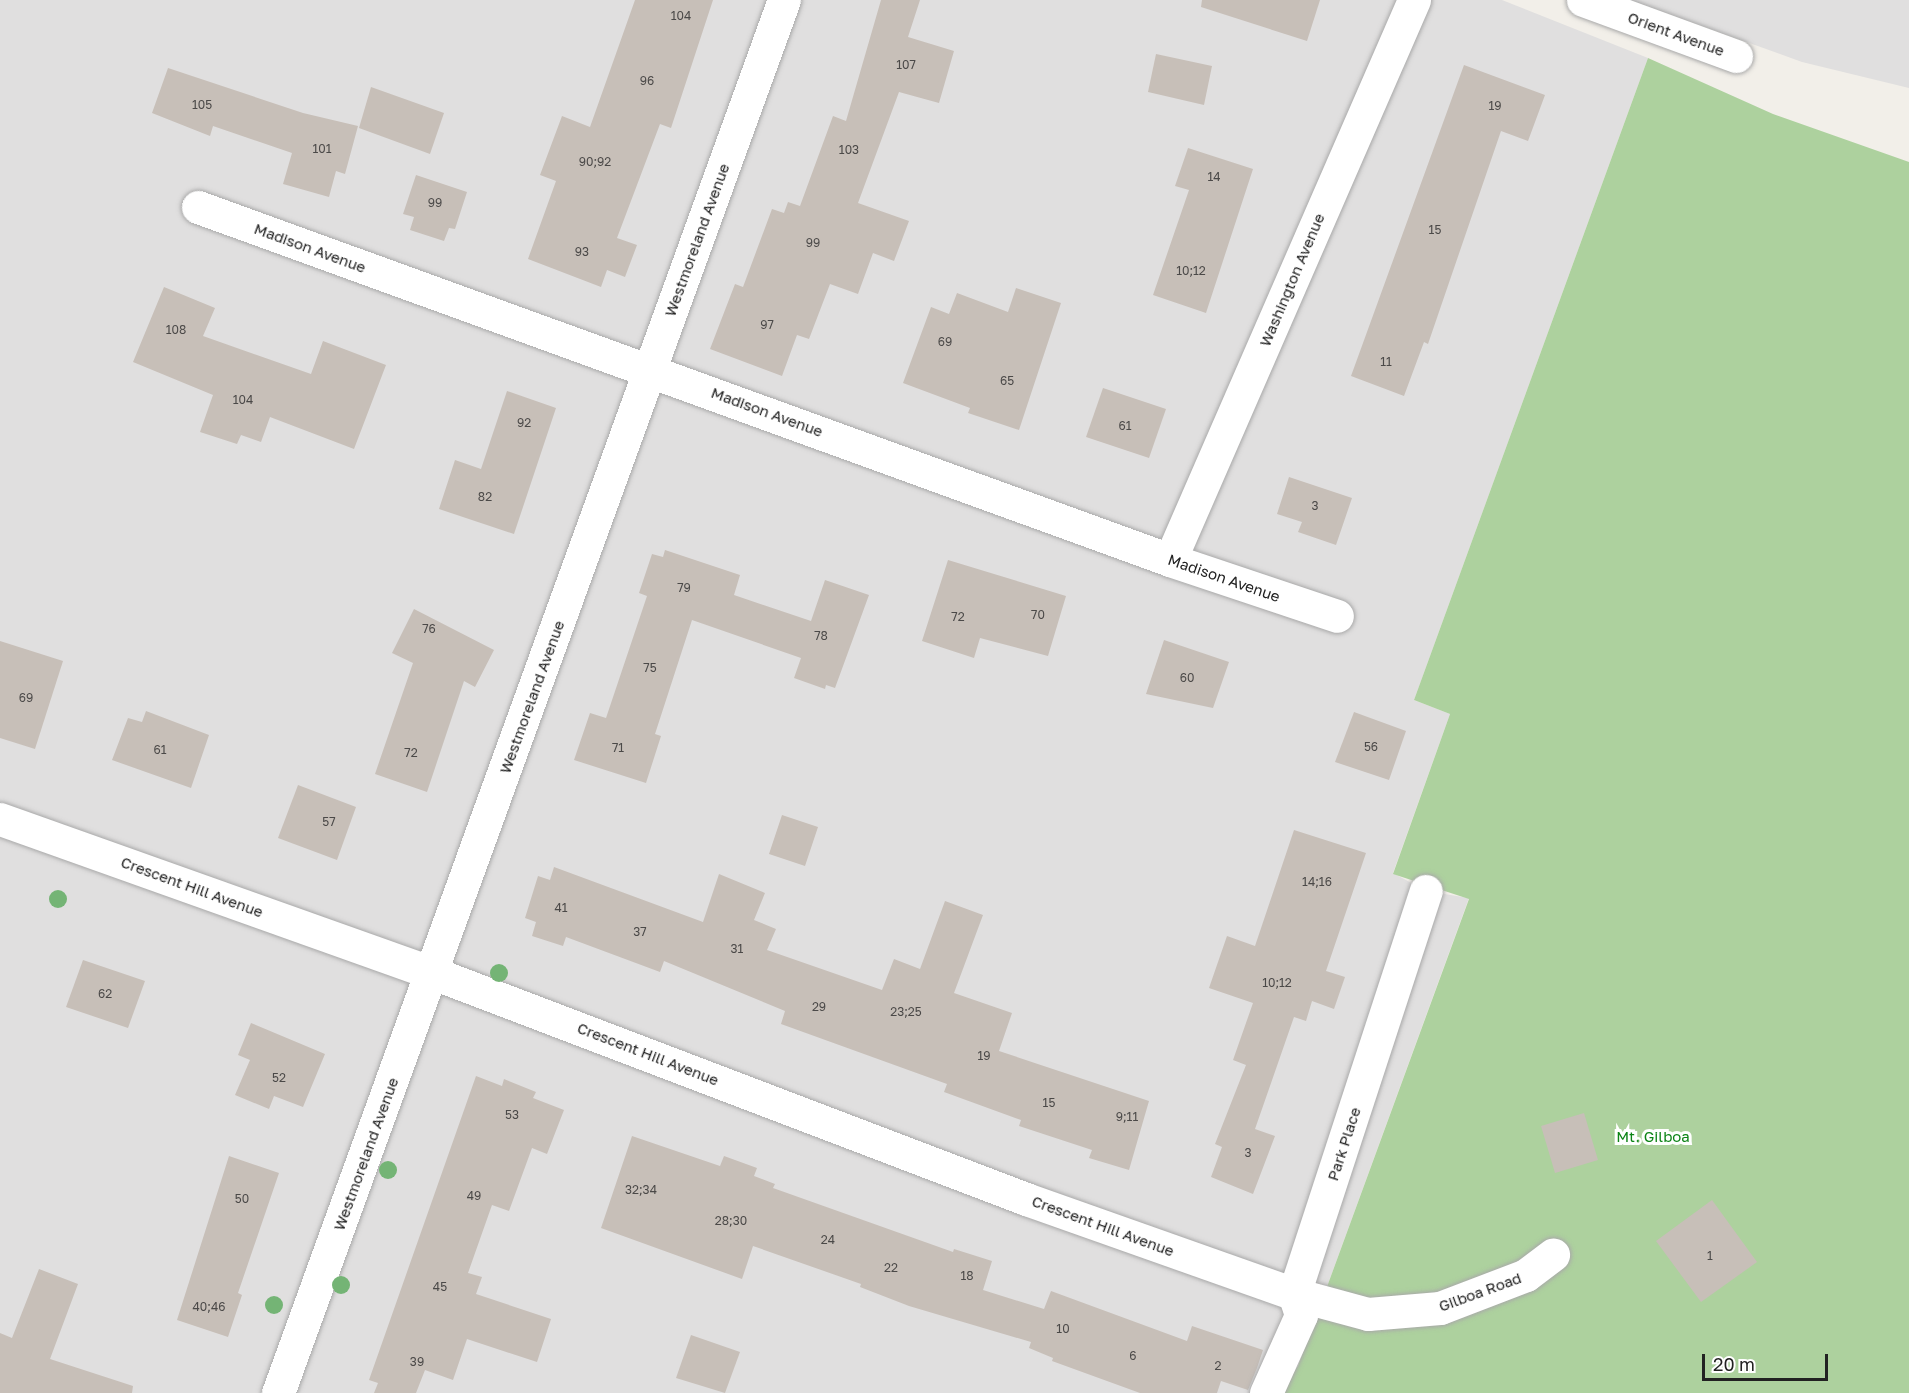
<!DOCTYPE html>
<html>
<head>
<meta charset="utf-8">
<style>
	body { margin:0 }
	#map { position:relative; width:1909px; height:1393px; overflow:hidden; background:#f2efe9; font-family:"Golos Text",sans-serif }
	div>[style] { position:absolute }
	.residential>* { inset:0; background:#e0dfdf }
	.forest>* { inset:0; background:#add19e }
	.building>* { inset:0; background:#c7bfb8 }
	.roads { filter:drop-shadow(0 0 2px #a9a9a9) drop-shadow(0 0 2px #a9a9a9) }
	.minor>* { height:33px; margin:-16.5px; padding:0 16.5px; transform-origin:16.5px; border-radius:16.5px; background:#fff }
	.trees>* { width:18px; height:18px; margin:-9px; border-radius:50%; background:#74b475 }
	span { translate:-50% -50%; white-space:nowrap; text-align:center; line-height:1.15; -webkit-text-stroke:6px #fff; paint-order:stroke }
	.number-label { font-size:12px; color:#4b4948 }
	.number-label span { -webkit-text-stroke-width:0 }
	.street-label { font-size:15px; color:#222 }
	.park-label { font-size:15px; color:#0c8416 }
	.scale { position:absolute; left:1702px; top:1354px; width:126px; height:27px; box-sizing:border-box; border:3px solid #222; border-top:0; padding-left:8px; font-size:18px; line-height:21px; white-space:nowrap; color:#222; -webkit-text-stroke:4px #fff; paint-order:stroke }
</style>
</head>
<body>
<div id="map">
	<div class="residential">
		<i style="clip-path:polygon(0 0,1502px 0,1648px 58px,1414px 700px,1450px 714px,1393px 873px,1426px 891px,1469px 898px,1298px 1366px,1283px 1393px,0 1393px)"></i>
		<i style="clip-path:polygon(1630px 0,1909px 0,1909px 88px,1802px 62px)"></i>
	</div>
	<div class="forest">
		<i style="clip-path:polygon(1648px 58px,1773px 114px,1909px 162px,1909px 1393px,1279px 1393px,1298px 1366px,1469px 899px,1393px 874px,1450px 714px,1414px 700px)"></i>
	</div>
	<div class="building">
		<i style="clip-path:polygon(635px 0,713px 0,671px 128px,660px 124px,617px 238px,637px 245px,625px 277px,607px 270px,601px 287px,528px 259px,556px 181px,540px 175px,562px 116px,590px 127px)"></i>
		<i style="clip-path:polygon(881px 0,920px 0,908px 37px,954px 51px,939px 103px,899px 92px,858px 203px,909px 221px,894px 261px,873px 253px,858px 294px,830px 284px,809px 339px,797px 335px,782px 376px,710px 349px,735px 284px,743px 287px,772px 209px,784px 213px,788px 202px,800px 206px,833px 116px,846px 121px)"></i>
		<i style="clip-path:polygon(1202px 0,1320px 0,1307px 41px,1201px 7px)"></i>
		<i style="clip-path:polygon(1156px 54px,1212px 66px,1204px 105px,1148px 92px)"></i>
		<i style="clip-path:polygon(1464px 65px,1545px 95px,1528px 141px,1501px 131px,1428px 344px,1424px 342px,1404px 396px,1351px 376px)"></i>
		<i style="clip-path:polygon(168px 68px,303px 113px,358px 126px,345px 174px,336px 171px,329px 197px,283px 184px,292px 153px,213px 126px,210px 136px,152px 113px)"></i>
		<i style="clip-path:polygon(371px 87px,444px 113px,430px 154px,359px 128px)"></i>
		<i style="clip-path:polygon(1188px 148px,1253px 169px,1206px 313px,1153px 295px,1189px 190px,1175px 186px)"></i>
		<i style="clip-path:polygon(416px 175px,467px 192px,455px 229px,449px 228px,444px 241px,410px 230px,414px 217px,403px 214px)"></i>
		<i style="clip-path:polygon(164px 287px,215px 308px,203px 336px,311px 374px,323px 341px,386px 365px,354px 449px,270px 417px,261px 442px,241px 435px,237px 444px,200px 432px,213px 395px,133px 362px)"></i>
		<i style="clip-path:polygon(1016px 288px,1061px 303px,1019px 430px,968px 413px,970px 408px,903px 383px,931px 307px,949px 314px,957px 293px,1008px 312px)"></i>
		<i style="clip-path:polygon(1103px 388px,1166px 409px,1149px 458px,1086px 437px)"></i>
		<i style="clip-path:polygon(507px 391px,556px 408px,514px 534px,439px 509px,455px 460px,481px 469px)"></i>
		<i style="clip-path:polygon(1289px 477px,1352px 498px,1336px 545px,1298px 532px,1302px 522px,1277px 514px)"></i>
		<i style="clip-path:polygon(665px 550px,740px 575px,734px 595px,811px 621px,825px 580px,869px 595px,835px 688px,826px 685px,825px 689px,794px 678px,801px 658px,692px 620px,655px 734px,661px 736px,646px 783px,574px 760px,590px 713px,606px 718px,647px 596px,639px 593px,652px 554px,663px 557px)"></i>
		<i style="clip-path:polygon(948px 560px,1066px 596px,1048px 656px,980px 638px,974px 658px,922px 641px)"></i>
		<i style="clip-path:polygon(414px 609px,494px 650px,475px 687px,464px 681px,427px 792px,375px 774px,413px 663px,392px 653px)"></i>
		<i style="clip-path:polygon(1164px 640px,1229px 662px,1213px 708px,1146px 694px)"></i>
		<i style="clip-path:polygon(0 641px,63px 661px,35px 749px,0 738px)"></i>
		<i style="clip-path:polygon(146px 711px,209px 735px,191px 788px,112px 760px,128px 718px,142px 722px)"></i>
		<i style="clip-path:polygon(1354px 712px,1406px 731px,1389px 780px,1335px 762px)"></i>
		<i style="clip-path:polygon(298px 785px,356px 807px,337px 860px,278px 838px)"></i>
		<i style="clip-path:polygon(782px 815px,818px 827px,805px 866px,769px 854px)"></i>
		<i style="clip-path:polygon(1294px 830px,1366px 853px,1326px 971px,1345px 977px,1334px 1009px,1312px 1001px,1306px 1021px,1294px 1017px,1255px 1129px,1275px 1136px,1253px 1194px,1211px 1177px,1222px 1147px,1215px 1144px,1246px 1065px,1233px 1060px,1253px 1003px,1209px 988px,1227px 936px,1255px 946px)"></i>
		<i style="clip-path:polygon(554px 867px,703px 922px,719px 874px,765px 893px,754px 920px,776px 929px,767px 950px,882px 990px,894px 959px,920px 969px,945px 901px,983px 915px,954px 993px,1012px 1013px,999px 1051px,1149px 1101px,1129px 1170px,1089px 1158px,1092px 1150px,1019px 1126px,1021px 1120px,944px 1092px,947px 1084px,781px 1024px,785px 1011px,664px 961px,660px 972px,566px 937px,563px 946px,532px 936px,536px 922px,525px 918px,538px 876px,550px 880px)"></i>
		<i style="clip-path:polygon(83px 960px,145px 981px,128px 1028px,66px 1007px)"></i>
		<i style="clip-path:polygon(251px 1023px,325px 1054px,303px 1107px,274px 1096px,269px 1109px,235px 1095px,250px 1060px,238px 1055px)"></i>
		<i style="clip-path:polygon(476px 1076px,502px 1086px,504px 1079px,536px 1092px,533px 1098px,564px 1110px,547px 1154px,532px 1148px,509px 1211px,492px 1205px,468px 1273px,482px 1277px,476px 1294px,551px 1319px,537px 1362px,467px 1339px,453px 1380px,425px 1370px,416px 1393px,374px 1393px,378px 1383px,369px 1380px)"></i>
		<i style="clip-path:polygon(1584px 1113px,1598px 1160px,1555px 1173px,1541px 1126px)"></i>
		<i style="clip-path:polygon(632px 1136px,720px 1166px,724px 1156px,757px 1168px,754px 1176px,775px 1184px,773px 1188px,953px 1252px,954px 1249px,992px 1261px,983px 1290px,1044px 1309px,1051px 1291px,1187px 1341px,1192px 1326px,1263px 1350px,1257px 1368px,1248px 1390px,1221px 1381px,1217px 1393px,1140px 1393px,1052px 1361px,1053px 1358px,1029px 1348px,1031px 1342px,909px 1306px,860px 1287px,861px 1284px,753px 1246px,742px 1279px,601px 1228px)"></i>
		<i style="clip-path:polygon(229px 1156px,279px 1173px,238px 1293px,242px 1295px,228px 1337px,177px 1320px)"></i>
		<i style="clip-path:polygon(1712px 1200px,1757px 1262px,1701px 1302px,1656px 1241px)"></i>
		<i style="clip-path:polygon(39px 1269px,78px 1284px,50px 1359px,133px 1386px,132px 1393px,0 1393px,0 1333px,12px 1338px)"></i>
		<i style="clip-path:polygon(691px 1335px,740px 1352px,725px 1393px,676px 1378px)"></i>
	</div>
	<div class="roads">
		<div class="minor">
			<i style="left:1583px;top:0;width:163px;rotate:20.1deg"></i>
			<i style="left:198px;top:207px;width:1034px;rotate:19.96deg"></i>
			<i style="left:1170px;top:560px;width:176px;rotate:18.5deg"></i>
			<i style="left:1170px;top:560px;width:611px;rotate:-66.46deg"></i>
			<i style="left:0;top:819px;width:460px;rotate:19.6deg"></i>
			<i style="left:433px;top:973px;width:635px;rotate:20.86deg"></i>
			<i style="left:1026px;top:1199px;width:284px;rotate:19.5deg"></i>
			<i style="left:1294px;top:1294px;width:77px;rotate:15.1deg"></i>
			<i style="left:1368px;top:1314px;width:72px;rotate:-4.8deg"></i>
			<i style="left:1440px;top:1308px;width:92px;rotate:-21deg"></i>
			<i style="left:1526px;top:1275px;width:34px;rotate:-37deg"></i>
			<i style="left:278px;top:1393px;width:1482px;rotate:-70.04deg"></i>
			<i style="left:1266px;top:1393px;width:85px;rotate:-65.8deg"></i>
			<i style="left:1301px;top:1315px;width:22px;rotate:-108deg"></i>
			<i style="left:1294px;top:1294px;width:424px;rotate:-71.9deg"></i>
		</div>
	</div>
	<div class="trees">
		<i style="left:58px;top:899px"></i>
		<i style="left:499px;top:973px"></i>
		<i style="left:388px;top:1170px"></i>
		<i style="left:341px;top:1285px"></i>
		<i style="left:274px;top:1305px"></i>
	</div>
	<div class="number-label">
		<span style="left:681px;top:16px">104</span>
		<span style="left:906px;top:65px">107</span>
		<span style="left:647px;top:81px">96</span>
		<span style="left:202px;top:105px">105</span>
		<span style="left:1495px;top:106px">19</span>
		<span style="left:322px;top:149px">101</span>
		<span style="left:849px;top:150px">103</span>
		<span style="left:595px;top:162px">90;92</span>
		<span style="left:1214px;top:177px">14</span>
		<span style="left:435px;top:203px">99</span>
		<span style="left:1435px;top:230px">15</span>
		<span style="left:813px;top:243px">99</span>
		<span style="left:582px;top:252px">93</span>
		<span style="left:1191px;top:271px">10;12</span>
		<span style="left:767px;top:325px">97</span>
		<span style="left:176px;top:330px">108</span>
		<span style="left:945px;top:342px">69</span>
		<span style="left:1386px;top:362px">11</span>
		<span style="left:1007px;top:381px">65</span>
		<span style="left:243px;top:400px">104</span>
		<span style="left:524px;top:423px">92</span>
		<span style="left:1125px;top:426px">61</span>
		<span style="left:485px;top:497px">82</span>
		<span style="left:1315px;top:506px">3</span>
		<span style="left:684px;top:588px">79</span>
		<span style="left:1038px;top:615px">70</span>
		<span style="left:958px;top:617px">72</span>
		<span style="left:429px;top:629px">76</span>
		<span style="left:821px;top:636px">78</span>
		<span style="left:650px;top:668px">75</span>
		<span style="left:1187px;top:678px">60</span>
		<span style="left:26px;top:698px">69</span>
		<span style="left:1371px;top:747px">56</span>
		<span style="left:618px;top:748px">71</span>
		<span style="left:160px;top:750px">61</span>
		<span style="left:411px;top:753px">72</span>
		<span style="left:329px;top:822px">57</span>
		<span style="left:1317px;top:882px">14;16</span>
		<span style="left:561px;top:908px">41</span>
		<span style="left:640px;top:932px">37</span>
		<span style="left:737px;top:949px">31</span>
		<span style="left:1277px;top:983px">10;12</span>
		<span style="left:105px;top:994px">62</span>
		<span style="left:819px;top:1007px">29</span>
		<span style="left:906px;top:1012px">23;25</span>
		<span style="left:984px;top:1056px">19</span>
		<span style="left:279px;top:1078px">52</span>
		<span style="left:1049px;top:1103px">15</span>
		<span style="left:512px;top:1115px">53</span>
		<span style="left:1127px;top:1117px">9;11</span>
		<span style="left:1248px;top:1153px">3</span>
		<span style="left:641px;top:1190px">32;34</span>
		<span style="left:474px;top:1196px">49</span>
		<span style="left:242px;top:1199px">50</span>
		<span style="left:731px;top:1221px">28;30</span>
		<span style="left:828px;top:1240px">24</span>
		<span style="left:1710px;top:1256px">1</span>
		<span style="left:891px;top:1268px">22</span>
		<span style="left:967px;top:1276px">18</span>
		<span style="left:440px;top:1287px">45</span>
		<span style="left:209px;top:1307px">40;46</span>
		<span style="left:1063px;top:1329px">10</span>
		<span style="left:1133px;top:1356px">6</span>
		<span style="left:417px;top:1362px">39</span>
		<span style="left:1218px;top:1366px">2</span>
	</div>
	<div class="street-label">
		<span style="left:1676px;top:34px;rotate:20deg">Orient Avenue</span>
		<span style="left:697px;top:240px;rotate:-70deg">Westmoreland Avenue</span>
		<span style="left:310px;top:248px;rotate:20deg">Madison Avenue</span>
		<span style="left:1292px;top:280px;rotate:-67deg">Washington Avenue</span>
		<span style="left:767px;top:412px;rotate:20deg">Madison Avenue</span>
		<span style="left:1224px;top:578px;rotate:19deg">Madison Avenue</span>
		<span style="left:532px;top:697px;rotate:-70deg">Westmoreland Avenue</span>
		<span style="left:192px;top:887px;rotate:20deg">Crescent Hill Avenue</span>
		<span style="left:648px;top:1054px;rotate:21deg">Crescent Hill Avenue</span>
		<span style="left:1344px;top:1144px;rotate:-72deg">Park Place</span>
		<span style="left:366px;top:1154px;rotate:-70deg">Westmoreland Avenue</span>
		<span style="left:1103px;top:1226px;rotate:20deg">Crescent Hill Avenue</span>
		<span style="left:1480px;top:1292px;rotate:-20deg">Gilboa Road</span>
	</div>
	<div class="park-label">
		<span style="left:1653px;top:1137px">Mt. Gilboa</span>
	</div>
	<div class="scale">20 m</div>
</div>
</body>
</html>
